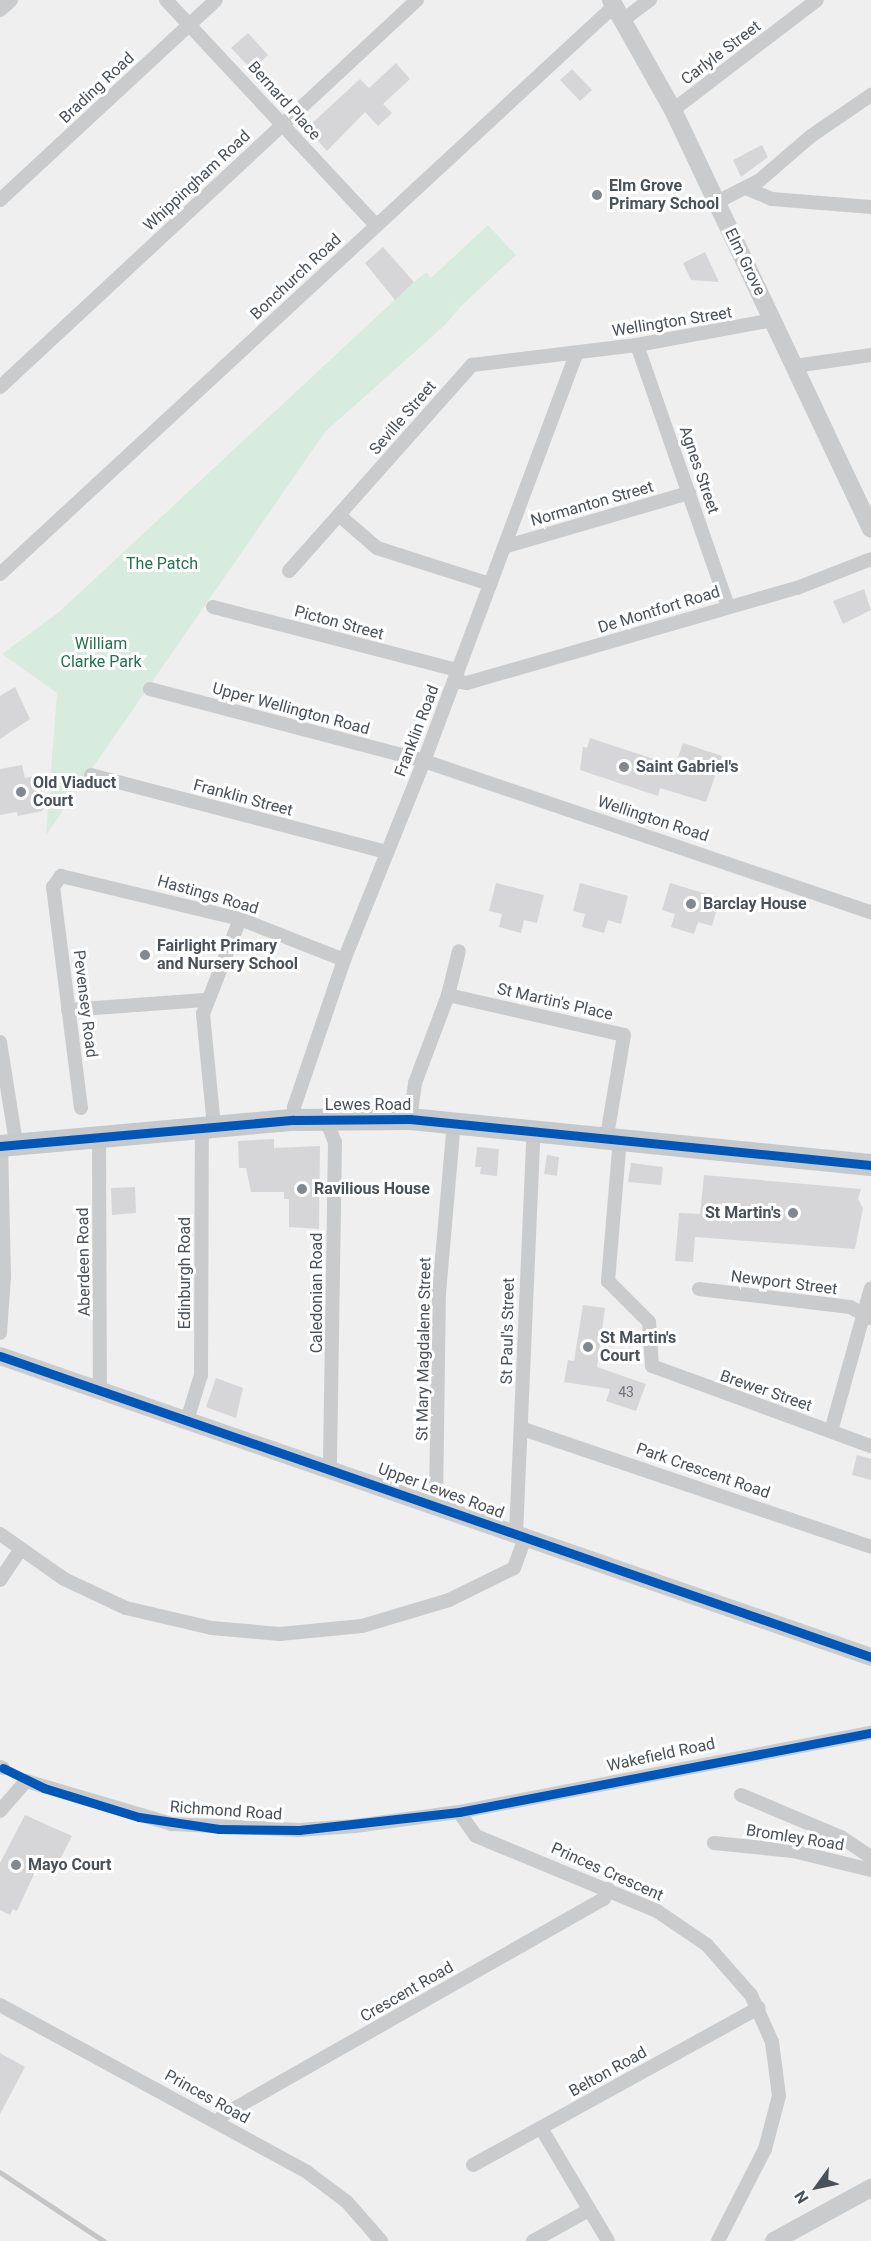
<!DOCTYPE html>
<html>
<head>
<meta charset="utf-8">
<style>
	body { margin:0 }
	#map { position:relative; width:871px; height:2241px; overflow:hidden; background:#f0efef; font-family:Roboto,sans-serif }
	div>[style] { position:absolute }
	.green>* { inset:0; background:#d7ecdf }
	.building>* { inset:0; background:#d6d6d8 }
	.minor>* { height:14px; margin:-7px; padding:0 7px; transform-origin:7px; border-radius:7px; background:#c9cbcd }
	.tertiary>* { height:18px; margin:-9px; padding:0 9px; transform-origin:9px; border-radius:9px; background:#c9cbcd }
	.primary>* { height:22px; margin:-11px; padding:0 11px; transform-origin:11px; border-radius:11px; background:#c6c9cb }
	.rail>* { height:4.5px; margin:-2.25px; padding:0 2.25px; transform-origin:2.25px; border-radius:2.25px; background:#c4c5c7 }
	.cycleway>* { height:9px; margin:-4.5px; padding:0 4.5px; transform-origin:4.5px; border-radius:4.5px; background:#0057b8 }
	.dots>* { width:16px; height:16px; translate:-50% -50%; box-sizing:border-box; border:3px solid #fff; border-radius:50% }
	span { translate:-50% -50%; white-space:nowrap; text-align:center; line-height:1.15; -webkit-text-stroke:6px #fff; paint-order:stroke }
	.number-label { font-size:14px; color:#6e747a }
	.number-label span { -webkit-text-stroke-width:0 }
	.street-label { font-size:16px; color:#495159 }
	.poi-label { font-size:16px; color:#495159; font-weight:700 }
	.left { translate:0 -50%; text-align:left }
	.right { translate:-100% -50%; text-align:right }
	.park-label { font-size:16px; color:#22724b }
	.north { position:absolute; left:787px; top:2157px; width:60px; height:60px; -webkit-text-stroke:4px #fff; paint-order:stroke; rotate:237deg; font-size:16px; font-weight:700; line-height:24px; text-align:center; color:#495159 }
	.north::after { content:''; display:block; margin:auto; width:21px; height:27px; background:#495159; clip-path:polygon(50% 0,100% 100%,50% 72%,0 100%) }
</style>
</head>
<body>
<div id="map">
	<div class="green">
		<i style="clip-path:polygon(488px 225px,516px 255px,459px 308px,450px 299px,459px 309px,445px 325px,325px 432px,46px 835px,57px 693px,2px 654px,59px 612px,414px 282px,426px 272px,431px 278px)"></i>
	</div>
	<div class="building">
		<i style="clip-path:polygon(248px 33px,268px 55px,252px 70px,231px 48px)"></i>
		<i style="clip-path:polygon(396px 63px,410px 79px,383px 104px,392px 113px,378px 126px,365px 112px,327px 151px,310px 132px,310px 125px,360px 79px,369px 88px)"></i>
		<i style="clip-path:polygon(572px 69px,592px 90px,580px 101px,560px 80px)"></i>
		<i style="clip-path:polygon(762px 145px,768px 157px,741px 177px,733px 160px)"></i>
		<i style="clip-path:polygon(383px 247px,414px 282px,395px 300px,365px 263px)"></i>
		<i style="clip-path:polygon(705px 252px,719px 282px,691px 280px,683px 263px)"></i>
		<i style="clip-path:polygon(864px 589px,871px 610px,843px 624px,833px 601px)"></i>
		<i style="clip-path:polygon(15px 687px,30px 719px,0 739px,0 696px)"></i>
		<i style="clip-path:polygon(590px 738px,675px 766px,683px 743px,722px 756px,706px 802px,660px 788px,658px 796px,580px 770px,583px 747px,587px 748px)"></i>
		<i style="clip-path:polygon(22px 765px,25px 778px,39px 775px,45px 806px,42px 811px,18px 816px,17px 812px,0 815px,0 769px)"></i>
		<i style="clip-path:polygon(496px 883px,544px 895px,537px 923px,524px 920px,521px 933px,499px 927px,502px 914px,489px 911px)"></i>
		<i style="clip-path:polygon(580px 883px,628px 896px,621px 924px,608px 920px,604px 933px,582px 927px,585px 914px,573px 911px)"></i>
		<i style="clip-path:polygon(670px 883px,720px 898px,712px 926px,698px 922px,694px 934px,671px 927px,675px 914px,662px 910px)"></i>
		<i style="clip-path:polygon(274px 1139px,274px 1148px,320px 1146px,319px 1229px,289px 1227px,289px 1199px,284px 1199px,284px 1192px,251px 1192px,246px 1168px,239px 1168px,238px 1141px)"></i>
		<i style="clip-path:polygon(477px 1147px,499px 1149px,497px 1176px,480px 1174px,481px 1167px,475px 1167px)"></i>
		<i style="clip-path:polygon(547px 1155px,559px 1157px,557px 1176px,544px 1174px)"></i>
		<i style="clip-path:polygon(631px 1163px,663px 1167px,661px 1185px,628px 1182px)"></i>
		<i style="clip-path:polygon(704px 1175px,861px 1189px,858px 1199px,863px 1208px,855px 1249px,695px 1237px,693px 1262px,675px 1261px,679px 1213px,700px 1214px)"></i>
		<i style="clip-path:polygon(135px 1187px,136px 1213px,112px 1215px,111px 1188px)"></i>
		<i style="clip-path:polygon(583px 1305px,605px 1308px,597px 1367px,646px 1384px,636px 1411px,606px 1401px,610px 1389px,564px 1382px,568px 1360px,574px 1361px)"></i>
		<i style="clip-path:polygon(216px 1378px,243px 1388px,236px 1418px,206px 1407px)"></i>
		<i style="clip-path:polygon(857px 1455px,871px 1459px,871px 1480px,852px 1475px)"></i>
		<i style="clip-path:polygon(25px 1815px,72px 1836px,56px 1867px,41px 1859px,17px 1911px,13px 1909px,10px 1915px,0 1910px,0 1863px)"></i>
		<i style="clip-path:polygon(0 2053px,25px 2067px,0 2114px)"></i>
	</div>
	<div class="minor">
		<i style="left:166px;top:0;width:308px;rotate:47deg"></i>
		<i style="left:0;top:10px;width:15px;rotate:-42deg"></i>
		<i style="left:623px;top:20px;width:34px;rotate:-37deg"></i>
		<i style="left:673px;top:110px;width:181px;rotate:-37.4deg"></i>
		<i style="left:746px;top:188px;width:28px;rotate:23deg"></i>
		<i style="left:772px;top:199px;width:99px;rotate:4.6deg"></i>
		<i style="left:0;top:200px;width:294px;rotate:-42.8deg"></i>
		<i style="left:717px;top:202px;width:48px;rotate:-27.1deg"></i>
		<i style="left:760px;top:180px;width:67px;rotate:-40.8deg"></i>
		<i style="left:811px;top:136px;width:73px;rotate:-34.3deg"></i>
		<i style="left:637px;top:345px;width:277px;rotate:70.8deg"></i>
		<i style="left:795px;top:366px;width:77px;rotate:-8.2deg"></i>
		<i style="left:0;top:387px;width:569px;rotate:-42.86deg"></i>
		<i style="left:340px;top:516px;width:49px;rotate:40.9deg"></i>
		<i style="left:377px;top:548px;width:119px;rotate:17.7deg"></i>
		<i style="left:504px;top:547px;width:193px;rotate:-16.3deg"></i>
		<i style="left:289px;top:571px;width:276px;rotate:-48.4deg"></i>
		<i style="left:472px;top:365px;width:166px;rotate:-6.9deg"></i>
		<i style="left:637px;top:345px;width:138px;rotate:-10.4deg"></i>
		<i style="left:0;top:574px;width:836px;rotate:-42.77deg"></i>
		<i style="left:213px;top:607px;width:252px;rotate:14.5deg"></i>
		<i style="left:454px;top:681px;width:13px;rotate:9deg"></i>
		<i style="left:467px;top:683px;width:343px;rotate:-16.1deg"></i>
		<i style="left:797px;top:588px;width:79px;rotate:-21.4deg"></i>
		<i style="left:150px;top:689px;width:283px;rotate:14.7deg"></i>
		<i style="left:424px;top:761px;width:472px;rotate:18.7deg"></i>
		<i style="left:91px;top:775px;width:306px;rotate:14.6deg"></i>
		<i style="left:448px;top:995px;width:45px;rotate:-76deg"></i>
		<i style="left:68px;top:1010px;width:137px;rotate:-4.2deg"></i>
		<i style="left:0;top:1042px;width:102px;rotate:81deg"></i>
		<i style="left:81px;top:1108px;width:223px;rotate:-97.2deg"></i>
		<i style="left:53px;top:887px;width:14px;rotate:-54deg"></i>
		<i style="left:61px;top:876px;width:184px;rotate:13.5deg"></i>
		<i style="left:240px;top:919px;width:112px;rotate:21.5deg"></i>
		<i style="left:410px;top:1119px;width:36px;rotate:-82deg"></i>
		<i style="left:415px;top:1083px;width:94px;rotate:-69.4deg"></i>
		<i style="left:448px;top:995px;width:180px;rotate:12.8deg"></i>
		<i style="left:624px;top:1035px;width:102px;rotate:99.6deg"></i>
		<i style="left:294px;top:1120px;width:13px;rotate:-90deg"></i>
		<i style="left:294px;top:1107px;width:155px;rotate:-71.2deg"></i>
		<i style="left:344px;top:960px;width:214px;rotate:-68.1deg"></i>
		<i style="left:424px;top:761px;width:434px;rotate:-69.5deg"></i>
		<i style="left:326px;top:1120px;width:24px;rotate:68deg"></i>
		<i style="left:335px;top:1142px;width:326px;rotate:90.9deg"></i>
		<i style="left:214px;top:1126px;width:113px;rotate:-95.6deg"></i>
		<i style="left:203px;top:1014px;width:102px;rotate:-68.7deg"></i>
		<i style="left:99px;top:1135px;width:253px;rotate:89.8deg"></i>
		<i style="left:620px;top:1138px;width:144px;rotate:94.8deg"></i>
		<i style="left:608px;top:1281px;width:58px;rotate:45deg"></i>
		<i style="left:649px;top:1322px;width:44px;rotate:86.1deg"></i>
		<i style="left:652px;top:1366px;width:233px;rotate:20.1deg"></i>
		<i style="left:699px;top:1289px;width:152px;rotate:6.8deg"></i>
		<i style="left:850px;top:1307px;width:24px;rotate:28deg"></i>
		<i style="left:0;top:1333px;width:57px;rotate:-86deg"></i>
		<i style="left:4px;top:1276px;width:131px;rotate:-91.3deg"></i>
		<i style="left:188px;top:1417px;width:44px;rotate:-72.8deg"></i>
		<i style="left:201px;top:1375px;width:247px;rotate:-89.8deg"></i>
		<i style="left:523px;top:1429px;width:367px;rotate:18.7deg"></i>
		<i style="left:831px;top:1431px;width:148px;rotate:-74.4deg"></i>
		<i style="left:436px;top:1504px;width:211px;rotate:-89.2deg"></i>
		<i style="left:439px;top:1293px;width:172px;rotate:-85deg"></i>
		<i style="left:0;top:1534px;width:78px;rotate:35.1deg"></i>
		<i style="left:64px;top:1579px;width:68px;rotate:25.1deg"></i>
		<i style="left:126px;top:1608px;width:88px;rotate:13.1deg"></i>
		<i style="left:212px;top:1628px;width:68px;rotate:5deg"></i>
		<i style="left:280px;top:1634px;width:82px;rotate:-5.6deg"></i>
		<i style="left:362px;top:1626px;width:91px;rotate:-16.6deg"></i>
		<i style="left:449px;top:1600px;width:72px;rotate:-26.2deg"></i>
		<i style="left:514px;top:1568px;width:33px;rotate:-70deg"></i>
		<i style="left:516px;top:1534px;width:405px;rotate:-87.5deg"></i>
		<i style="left:0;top:1580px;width:36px;rotate:-56deg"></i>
		<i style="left:0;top:1767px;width:3px;rotate:18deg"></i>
		<i style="left:741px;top:1795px;width:108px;rotate:22.8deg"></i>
		<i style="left:841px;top:1837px;width:36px;rotate:34deg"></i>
		<i style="left:0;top:1811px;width:40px;rotate:-49deg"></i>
		<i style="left:26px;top:1781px;width:152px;rotate:16.4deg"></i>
		<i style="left:172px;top:1824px;width:127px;rotate:2.7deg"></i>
		<i style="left:299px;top:1830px;width:56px;rotate:-4.1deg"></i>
		<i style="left:355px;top:1826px;width:105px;rotate:-7.7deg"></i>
		<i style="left:459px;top:1812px;width:420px;rotate:-10.9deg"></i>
		<i style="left:459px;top:1812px;width:29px;rotate:55deg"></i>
		<i style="left:476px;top:1836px;width:196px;rotate:22.5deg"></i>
		<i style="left:657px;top:1911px;width:60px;rotate:34.2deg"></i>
		<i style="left:707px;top:1945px;width:67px;rotate:48.7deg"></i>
		<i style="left:751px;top:1995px;width:51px;rotate:65.9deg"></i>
		<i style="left:772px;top:2042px;width:54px;rotate:82.6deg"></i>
		<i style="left:779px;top:2096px;width:55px;rotate:104.8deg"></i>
		<i style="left:765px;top:2149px;width:103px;rotate:117.1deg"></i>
		<i style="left:714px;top:1843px;width:79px;rotate:5.8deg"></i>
		<i style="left:793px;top:1851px;width:80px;rotate:13.7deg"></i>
		<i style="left:0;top:2005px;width:349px;rotate:28.5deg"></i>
		<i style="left:307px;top:2172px;width:50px;rotate:36.9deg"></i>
		<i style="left:347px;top:2202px;width:52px;rotate:48.9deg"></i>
		<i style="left:219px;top:2122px;width:8px;rotate:-60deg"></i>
		<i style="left:223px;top:2115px;width:438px;rotate:-29.6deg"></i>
		<i style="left:604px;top:1899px;width:11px;rotate:-68deg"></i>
		<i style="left:541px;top:2128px;width:131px;rotate:59.3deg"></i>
		<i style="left:473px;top:2165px;width:326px;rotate:-28.8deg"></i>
		<i style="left:533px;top:2241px;width:64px;rotate:-29deg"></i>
	</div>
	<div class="tertiary">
		<i style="left:611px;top:0;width:126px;rotate:60.6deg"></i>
		<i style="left:673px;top:110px;width:463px;rotate:64.7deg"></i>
		<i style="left:0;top:1356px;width:922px;rotate:19.06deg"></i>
		<i style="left:774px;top:2241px;width:111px;rotate:-28.7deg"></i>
	</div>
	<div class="primary">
		<i style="left:0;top:1146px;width:295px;rotate:-5.1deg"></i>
		<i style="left:294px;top:1120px;width:116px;rotate:-0.5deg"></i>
		<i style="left:410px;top:1119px;width:463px;rotate:5.7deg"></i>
	</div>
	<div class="rail">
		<i style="left:0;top:2172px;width:125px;rotate:33.6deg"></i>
	</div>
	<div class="cycleway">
		<i style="left:0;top:1146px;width:295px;rotate:-5.1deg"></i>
		<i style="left:294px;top:1120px;width:116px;rotate:-0.5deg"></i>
		<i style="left:410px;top:1119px;width:463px;rotate:5.7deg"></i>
		<i style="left:0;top:1356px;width:922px;rotate:19.06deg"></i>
		<i style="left:3px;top:1768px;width:46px;rotate:26deg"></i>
		<i style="left:44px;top:1788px;width:99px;rotate:17deg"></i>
		<i style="left:139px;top:1817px;width:81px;rotate:8.5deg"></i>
		<i style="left:219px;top:1829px;width:80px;rotate:0.7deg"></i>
		<i style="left:299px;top:1830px;width:161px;rotate:-6.4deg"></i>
		<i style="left:459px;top:1812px;width:420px;rotate:-10.9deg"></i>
	</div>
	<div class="dots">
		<i style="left:597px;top:195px;background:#83888e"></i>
		<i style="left:624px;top:767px;background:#83888e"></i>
		<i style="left:21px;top:792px;background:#83888e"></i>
		<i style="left:691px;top:904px;background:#83888e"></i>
		<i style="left:145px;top:955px;background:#83888e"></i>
		<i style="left:302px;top:1189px;background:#83888e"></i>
		<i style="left:793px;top:1213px;background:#83888e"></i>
		<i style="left:588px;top:1347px;background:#83888e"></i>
		<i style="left:16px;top:1865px;background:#83888e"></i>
	</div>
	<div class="number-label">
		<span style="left:626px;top:1392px">43</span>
	</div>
	<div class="street-label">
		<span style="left:721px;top:53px;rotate:-37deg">Carlyle Street</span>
		<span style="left:97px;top:88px;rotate:-43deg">Brading Road</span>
		<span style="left:284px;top:101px;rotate:48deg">Bernard Place</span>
		<span style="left:197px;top:181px;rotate:-43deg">Whippingham Road</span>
		<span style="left:745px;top:262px;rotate:64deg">Elm Grove</span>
		<span style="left:296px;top:277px;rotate:-43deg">Bonchurch Road</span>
		<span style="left:672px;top:322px;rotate:-9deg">Wellington Street</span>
		<span style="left:403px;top:418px;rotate:-49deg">Seville Street</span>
		<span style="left:699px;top:470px;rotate:71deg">Agnes Street</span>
		<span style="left:592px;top:504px;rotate:-16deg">Normanton Street</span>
		<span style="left:659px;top:610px;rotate:-17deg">De Montfort Road</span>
		<span style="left:339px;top:623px;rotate:15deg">Picton Street</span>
		<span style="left:291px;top:709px;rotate:15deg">Upper Wellington Road</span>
		<span style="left:417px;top:731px;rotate:-69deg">Franklin Road</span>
		<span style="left:243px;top:798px;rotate:15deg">Franklin Street</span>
		<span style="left:653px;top:819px;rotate:18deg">Wellington Road</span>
		<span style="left:208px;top:895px;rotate:16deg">Hastings Road</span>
		<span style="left:555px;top:1002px;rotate:13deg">St Martin's Place</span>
		<span style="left:85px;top:1004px;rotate:83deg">Pevensey Road</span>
		<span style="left:368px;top:1105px">Lewes Road</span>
		<span style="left:84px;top:1262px;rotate:-91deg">Aberdeen Road</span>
		<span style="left:185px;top:1273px;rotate:-90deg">Edinburgh Road</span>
		<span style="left:784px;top:1283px;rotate:7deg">Newport Street</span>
		<span style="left:317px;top:1293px;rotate:-90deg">Caledonian Road</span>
		<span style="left:508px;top:1331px;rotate:-89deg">St Paul's Street</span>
		<span style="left:424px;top:1349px;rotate:-89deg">St Mary Magdalene Street</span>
		<span style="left:766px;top:1391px;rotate:19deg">Brewer Street</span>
		<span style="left:703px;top:1471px;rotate:19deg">Park Crescent Road</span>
		<span style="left:441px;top:1491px;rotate:20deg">Upper Lewes Road</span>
		<span style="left:661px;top:1755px;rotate:-12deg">Wakefield Road</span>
		<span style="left:226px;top:1811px;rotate:4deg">Richmond Road</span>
		<span style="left:795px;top:1838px;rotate:9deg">Bromley Road</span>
		<span style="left:607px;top:1872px;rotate:24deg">Princes Crescent</span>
		<span style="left:407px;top:1992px;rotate:-30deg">Crescent Road</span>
		<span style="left:608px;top:2072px;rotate:-29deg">Belton Road</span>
		<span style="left:207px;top:2097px;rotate:29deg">Princes Road</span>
	</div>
	<div class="poi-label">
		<span class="left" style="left:609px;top:195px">Elm Grove<br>Primary School</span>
		<span class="left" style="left:636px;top:767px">Saint Gabriel's</span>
		<span class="left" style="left:33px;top:792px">Old Viaduct<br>Court</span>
		<span class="left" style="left:703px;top:904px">Barclay House</span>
		<span class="left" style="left:157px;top:955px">Fairlight Primary<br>and Nursery School</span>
		<span class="left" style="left:314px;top:1189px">Ravilious House</span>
		<span class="right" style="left:781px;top:1213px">St Martin's</span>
		<span class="left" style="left:600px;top:1347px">St Martin's<br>Court</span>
		<span class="left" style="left:28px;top:1865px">Mayo Court</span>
	</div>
	<div class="park-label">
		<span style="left:162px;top:564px">The Patch</span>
		<span style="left:101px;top:653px">William<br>Clarke Park</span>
	</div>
	<div class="north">N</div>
</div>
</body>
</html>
